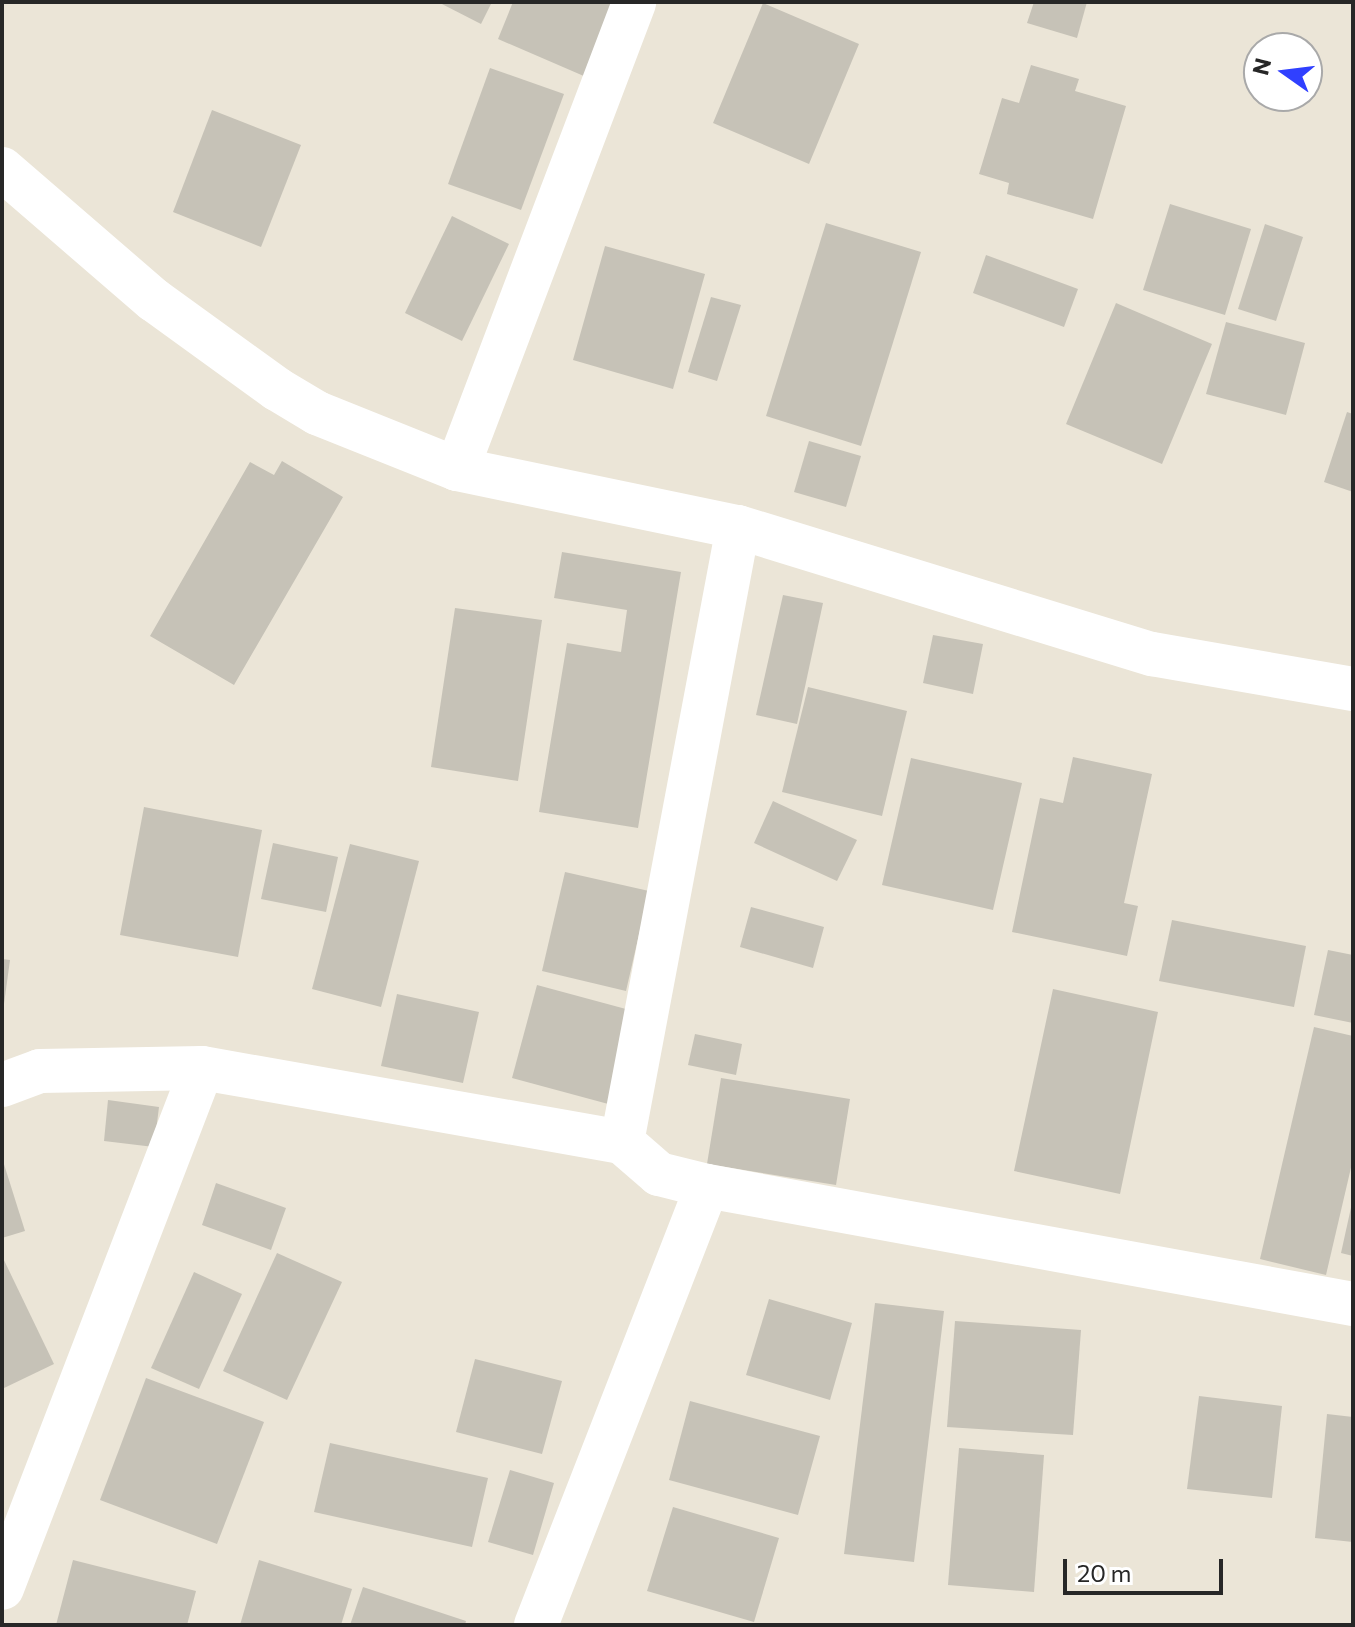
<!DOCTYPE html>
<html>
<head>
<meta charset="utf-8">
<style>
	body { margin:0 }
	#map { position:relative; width:1355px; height:1627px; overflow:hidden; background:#ebe5d7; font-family:Commissioner,sans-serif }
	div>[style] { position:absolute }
	.building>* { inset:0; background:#c6c2b7 }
	.minor>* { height:44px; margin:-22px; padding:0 22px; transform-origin:22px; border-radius:22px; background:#fff }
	span { translate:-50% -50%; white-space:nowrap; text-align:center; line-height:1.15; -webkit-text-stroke:6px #fff; paint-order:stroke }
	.frame { position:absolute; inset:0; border:4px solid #272727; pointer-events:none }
	.north { position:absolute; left:1243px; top:32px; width:80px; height:80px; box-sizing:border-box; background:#fff; border:2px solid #a9a9a9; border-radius:50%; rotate:284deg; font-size:22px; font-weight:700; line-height:32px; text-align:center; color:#272727 }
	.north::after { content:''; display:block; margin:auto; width:28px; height:36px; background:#3040ff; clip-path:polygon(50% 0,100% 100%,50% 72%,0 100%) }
	.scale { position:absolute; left:1063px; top:1559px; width:160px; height:36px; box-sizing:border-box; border:4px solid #272727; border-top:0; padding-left:10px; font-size:24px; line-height:28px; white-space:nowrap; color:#272727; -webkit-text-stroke:6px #fff; paint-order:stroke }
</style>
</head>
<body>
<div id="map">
	<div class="building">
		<i style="clip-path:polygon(438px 2px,492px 2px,481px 24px)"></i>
		<i style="clip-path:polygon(513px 2px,626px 2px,593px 80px,498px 39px)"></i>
		<i style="clip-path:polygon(1034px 2px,1087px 2px,1077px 38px,1027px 23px)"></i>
		<i style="clip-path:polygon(763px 3px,859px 44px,809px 164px,713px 123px)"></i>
		<i style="clip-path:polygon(1031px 65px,1079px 79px,1075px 91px,1126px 106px,1093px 219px,1007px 194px,1009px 183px,979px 174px,1002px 98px,1019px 103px)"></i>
		<i style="clip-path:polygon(490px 68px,564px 94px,521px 210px,448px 184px)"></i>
		<i style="clip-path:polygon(212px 110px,301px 145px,261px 247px,173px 212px)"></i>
		<i style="clip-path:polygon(1170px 204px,1251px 229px,1225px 315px,1143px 290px)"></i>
		<i style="clip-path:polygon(452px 216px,509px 244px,462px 341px,405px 313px)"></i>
		<i style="clip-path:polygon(826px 223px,921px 252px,861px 446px,766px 416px)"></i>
		<i style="clip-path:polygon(1265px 224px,1303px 237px,1276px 321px,1238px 309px)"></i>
		<i style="clip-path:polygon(605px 246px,705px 274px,673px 389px,573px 360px)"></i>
		<i style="clip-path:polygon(986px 255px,1078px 289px,1064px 327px,973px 293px)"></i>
		<i style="clip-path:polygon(711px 297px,741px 305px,717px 381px,688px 372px)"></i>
		<i style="clip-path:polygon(1116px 303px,1212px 344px,1162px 464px,1066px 424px)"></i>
		<i style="clip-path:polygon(1226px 322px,1305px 343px,1286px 415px,1206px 394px)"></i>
		<i style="clip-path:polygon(1347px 412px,1353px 414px,1353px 492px,1324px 482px)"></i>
		<i style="clip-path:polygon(809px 441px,861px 456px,846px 507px,794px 492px)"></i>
		<i style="clip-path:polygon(282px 461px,343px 497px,234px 685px,150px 636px,250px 462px,274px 475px)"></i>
		<i style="clip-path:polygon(562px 552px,681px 572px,638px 828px,539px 812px,567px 643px,621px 652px,627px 610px,554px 598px)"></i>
		<i style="clip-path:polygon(783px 595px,823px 603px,797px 724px,756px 715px)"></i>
		<i style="clip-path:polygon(455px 608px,542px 620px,518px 781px,431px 767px)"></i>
		<i style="clip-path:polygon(933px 635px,983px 644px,973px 694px,923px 683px)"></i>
		<i style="clip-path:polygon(808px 687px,907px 711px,882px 816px,782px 792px)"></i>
		<i style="clip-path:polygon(1073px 757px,1152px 774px,1124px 903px,1138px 906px,1127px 956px,1012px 932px,1040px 798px,1063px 803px)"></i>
		<i style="clip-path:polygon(911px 758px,1022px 783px,993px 910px,882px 885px)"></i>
		<i style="clip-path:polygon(773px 801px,857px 840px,837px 881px,754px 843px)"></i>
		<i style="clip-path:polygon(144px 807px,262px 830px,238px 957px,120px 935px)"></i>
		<i style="clip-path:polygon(273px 843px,338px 857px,326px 912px,261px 899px)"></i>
		<i style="clip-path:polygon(350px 844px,419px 861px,381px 1007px,312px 989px)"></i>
		<i style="clip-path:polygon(565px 872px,649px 891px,626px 991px,542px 971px)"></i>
		<i style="clip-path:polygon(751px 907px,824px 927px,813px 968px,740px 947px)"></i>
		<i style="clip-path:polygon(1172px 920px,1306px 946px,1294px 1007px,1159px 981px)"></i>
		<i style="clip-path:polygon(1328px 950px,1353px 955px,1353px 1023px,1314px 1015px)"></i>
		<i style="clip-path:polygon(2px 959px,10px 960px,4px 1004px,2px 1003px)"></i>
		<i style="clip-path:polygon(537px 985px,637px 1012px,612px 1105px,512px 1078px)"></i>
		<i style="clip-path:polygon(1053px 989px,1158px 1012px,1120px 1194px,1014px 1171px)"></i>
		<i style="clip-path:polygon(397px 994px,479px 1012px,463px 1083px,381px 1066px)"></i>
		<i style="clip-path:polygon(1314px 1027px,1353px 1036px,1353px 1159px,1326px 1275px,1260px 1259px)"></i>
		<i style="clip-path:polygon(695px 1034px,742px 1044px,736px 1075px,688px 1065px)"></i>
		<i style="clip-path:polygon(721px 1078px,850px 1099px,836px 1185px,707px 1164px)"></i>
		<i style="clip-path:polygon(108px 1100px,159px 1107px,154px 1147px,104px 1141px)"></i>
		<i style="clip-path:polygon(3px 1161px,25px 1231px,2px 1238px,2px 1162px)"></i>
		<i style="clip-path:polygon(216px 1183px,286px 1208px,271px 1250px,202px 1225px)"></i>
		<i style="clip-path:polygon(1352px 1203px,1353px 1203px,1353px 1256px,1341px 1253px)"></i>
		<i style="clip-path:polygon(277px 1253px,342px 1282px,287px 1400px,223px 1371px)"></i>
		<i style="clip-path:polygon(2px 1256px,54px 1364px,2px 1389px)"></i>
		<i style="clip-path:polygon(194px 1272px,242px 1294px,199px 1389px,151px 1368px)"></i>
		<i style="clip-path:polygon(769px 1299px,852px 1323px,830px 1400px,746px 1375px)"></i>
		<i style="clip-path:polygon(875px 1303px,944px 1311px,914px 1562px,844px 1554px)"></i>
		<i style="clip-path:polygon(955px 1321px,1081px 1330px,1073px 1435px,947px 1427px)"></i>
		<i style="clip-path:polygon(475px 1359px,562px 1381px,542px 1454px,456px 1432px)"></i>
		<i style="clip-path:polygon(146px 1378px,264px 1422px,217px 1544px,100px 1500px)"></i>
		<i style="clip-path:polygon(1199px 1396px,1282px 1406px,1272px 1498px,1187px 1489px)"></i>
		<i style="clip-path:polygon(690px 1401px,820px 1436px,798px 1515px,669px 1480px)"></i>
		<i style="clip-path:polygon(1327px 1414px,1353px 1417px,1353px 1542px,1315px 1538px)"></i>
		<i style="clip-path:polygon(330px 1443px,488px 1478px,472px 1547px,314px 1512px)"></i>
		<i style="clip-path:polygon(959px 1448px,1044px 1455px,1034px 1592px,948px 1585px)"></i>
		<i style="clip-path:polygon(510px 1470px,554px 1483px,533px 1555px,488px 1542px)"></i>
		<i style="clip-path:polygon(673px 1507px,779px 1538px,754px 1622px,647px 1591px)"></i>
		<i style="clip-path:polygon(73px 1560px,196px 1591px,187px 1625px,56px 1625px)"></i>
		<i style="clip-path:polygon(259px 1560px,352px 1589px,341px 1625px,240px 1625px)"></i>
		<i style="clip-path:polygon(363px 1587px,466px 1621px,465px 1625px,350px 1625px)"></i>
	</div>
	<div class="minor">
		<i style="left:2px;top:169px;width:201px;rotate:40.8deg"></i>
		<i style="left:154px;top:300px;width:152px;rotate:35.9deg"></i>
		<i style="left:277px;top:389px;width:47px;rotate:31deg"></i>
		<i style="left:317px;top:413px;width:151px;rotate:21.8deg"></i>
		<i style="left:457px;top:469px;width:287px;rotate:11.7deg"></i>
		<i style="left:738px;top:527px;width:433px;rotate:17.1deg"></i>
		<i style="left:1152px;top:654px;width:204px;rotate:9.9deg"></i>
		<i style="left:457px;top:469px;width:499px;rotate:-69.2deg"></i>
		<i style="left:738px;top:527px;width:626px;rotate:100.68deg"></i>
		<i style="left:622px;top:1142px;width:49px;rotate:40.9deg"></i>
		<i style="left:659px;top:1174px;width:49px;rotate:14deg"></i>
		<i style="left:707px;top:1186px;width:657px;rotate:10.35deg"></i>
		<i style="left:2px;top:1085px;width:40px;rotate:-20.2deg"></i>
		<i style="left:40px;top:1071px;width:162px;rotate:-1.1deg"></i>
		<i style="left:202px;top:1068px;width:426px;rotate:10deg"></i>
		<i style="left:2px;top:1588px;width:557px;rotate:-68.96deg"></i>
		<i style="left:536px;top:1625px;width:471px;rotate:-68.7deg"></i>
	</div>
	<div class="frame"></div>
	<div class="north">N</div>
	<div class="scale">20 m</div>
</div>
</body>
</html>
